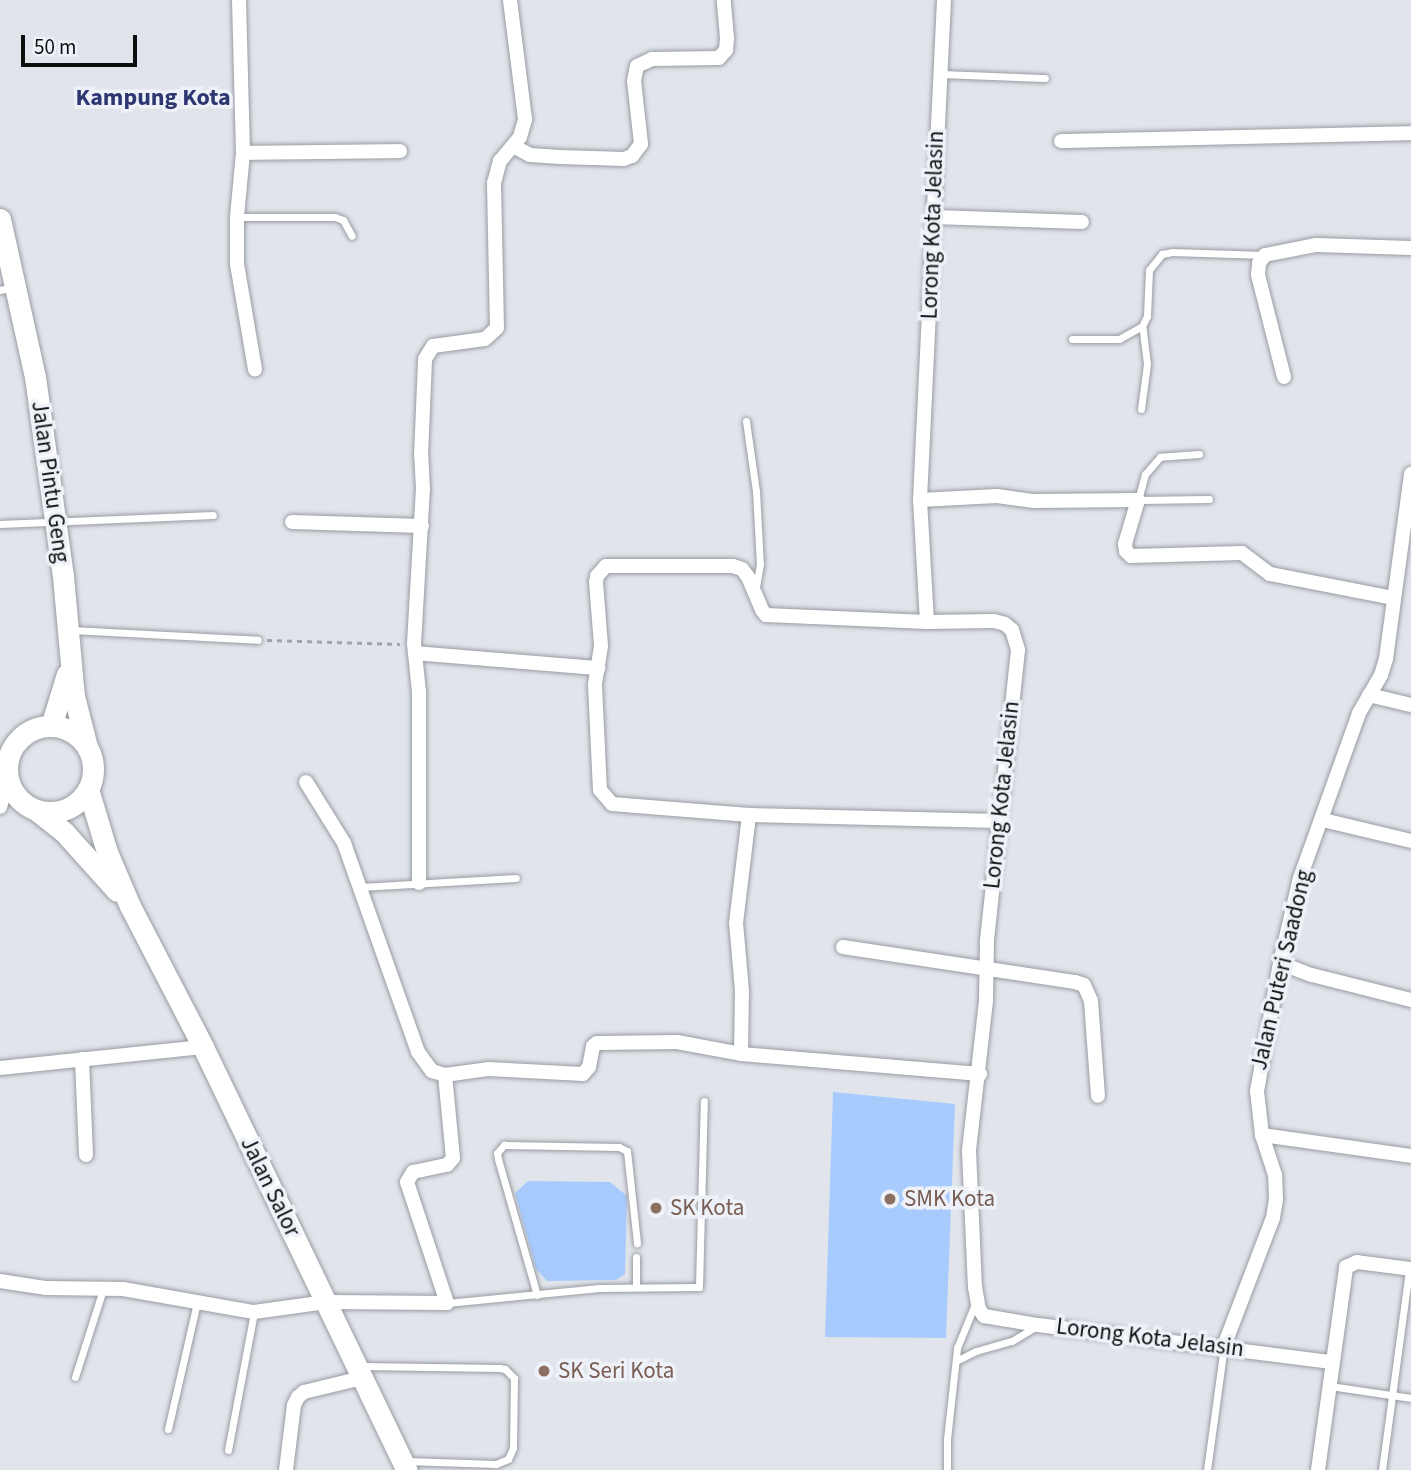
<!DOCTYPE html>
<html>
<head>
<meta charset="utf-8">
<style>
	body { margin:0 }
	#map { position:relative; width:1411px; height:1470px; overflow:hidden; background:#e1e5eb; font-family:"Source Sans 3",sans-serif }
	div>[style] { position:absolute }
	.green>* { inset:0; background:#a8cbfe }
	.path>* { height:2.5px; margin-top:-1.25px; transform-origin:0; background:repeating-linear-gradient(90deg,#a0a3a8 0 5px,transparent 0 10px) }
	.roads { filter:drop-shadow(0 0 2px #989ca2) drop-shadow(0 0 2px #989ca2) }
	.service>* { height:7px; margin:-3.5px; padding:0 3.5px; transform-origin:3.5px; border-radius:3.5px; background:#fff }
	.minor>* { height:14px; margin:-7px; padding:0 7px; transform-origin:7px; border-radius:7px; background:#fff }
	.secondary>* { height:21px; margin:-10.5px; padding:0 10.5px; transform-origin:10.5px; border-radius:10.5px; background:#fff }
	.secondary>.ring { margin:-10.5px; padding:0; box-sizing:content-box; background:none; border:21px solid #fff; border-radius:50% }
	.dots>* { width:19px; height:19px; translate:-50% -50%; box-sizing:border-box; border:4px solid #eef2f8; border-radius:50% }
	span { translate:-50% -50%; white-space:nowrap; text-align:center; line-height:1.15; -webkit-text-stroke:7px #eef2f8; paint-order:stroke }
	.street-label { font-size:23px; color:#0c0e10 }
	.education-label { font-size:23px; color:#785e54 }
	.left { translate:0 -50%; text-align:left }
	.neighbourhood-label { font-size:24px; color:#2e3771; font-weight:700 }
	.scale { position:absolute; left:21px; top:35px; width:116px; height:32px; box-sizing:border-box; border:4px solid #0c0e10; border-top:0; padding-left:9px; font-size:21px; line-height:24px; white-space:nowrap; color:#0c0e10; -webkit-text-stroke:5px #eef2f8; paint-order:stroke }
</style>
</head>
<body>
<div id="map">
	<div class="green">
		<i style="clip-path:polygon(833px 1092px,955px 1104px,946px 1338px,825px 1337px)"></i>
		<i style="clip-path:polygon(528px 1181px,610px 1182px,627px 1196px,625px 1274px,616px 1280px,547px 1281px,536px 1269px,515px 1193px)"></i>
	</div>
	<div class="path">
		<i style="left:267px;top:640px;width:133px;rotate:1.7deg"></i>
	</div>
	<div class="roads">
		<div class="service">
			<i style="left:939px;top:74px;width:106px;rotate:2.2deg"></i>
			<i style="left:237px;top:217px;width:98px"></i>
			<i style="left:335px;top:217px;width:9px;rotate:21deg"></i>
			<i style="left:343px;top:220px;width:18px;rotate:61deg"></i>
			<i style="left:0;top:290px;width:14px;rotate:-12deg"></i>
			<i style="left:1072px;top:339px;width:47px"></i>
			<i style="left:1119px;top:339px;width:26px;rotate:-29deg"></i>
			<i style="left:1142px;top:326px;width:11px;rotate:-63deg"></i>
			<i style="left:1147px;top:316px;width:46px;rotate:-87.5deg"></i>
			<i style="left:1149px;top:270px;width:21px;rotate:-51deg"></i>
			<i style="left:1162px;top:254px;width:10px;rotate:-11deg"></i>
			<i style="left:1172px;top:252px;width:93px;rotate:1.8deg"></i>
			<i style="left:1141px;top:409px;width:45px;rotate:-82.4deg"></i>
			<i style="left:1147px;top:364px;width:38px;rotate:-97deg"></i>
			<i style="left:746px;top:421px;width:71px;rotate:81.9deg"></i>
			<i style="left:756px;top:491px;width:73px;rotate:86.9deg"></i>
			<i style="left:760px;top:564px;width:23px;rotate:100deg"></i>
			<i style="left:1199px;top:454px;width:39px;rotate:176deg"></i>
			<i style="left:1160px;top:457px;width:23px;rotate:131deg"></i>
			<i style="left:1145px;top:474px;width:27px;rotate:105deg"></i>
			<i style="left:1138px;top:500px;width:71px;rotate:-0.8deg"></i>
			<i style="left:0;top:524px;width:213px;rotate:-2.4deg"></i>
			<i style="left:70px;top:630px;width:188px;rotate:3deg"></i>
			<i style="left:360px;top:887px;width:156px;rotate:-3.3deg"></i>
			<i style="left:636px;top:1286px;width:29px;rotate:-90deg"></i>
			<i style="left:537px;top:1295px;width:141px;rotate:-106deg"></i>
			<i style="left:498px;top:1159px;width:6px;rotate:-99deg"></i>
			<i style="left:497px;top:1153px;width:11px;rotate:-49deg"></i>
			<i style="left:504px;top:1145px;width:115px;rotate:1deg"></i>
			<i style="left:619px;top:1147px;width:9px;rotate:27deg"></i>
			<i style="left:627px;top:1151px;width:93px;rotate:83.8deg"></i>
			<i style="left:447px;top:1303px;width:153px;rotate:-5.6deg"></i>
			<i style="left:599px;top:1288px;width:100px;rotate:-0.6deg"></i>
			<i style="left:699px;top:1287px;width:186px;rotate:-88.5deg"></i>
			<i style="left:956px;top:1361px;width:22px;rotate:-27deg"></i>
			<i style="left:976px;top:1351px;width:37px;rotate:-16deg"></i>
			<i style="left:1012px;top:1341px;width:27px;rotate:-31deg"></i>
			<i style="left:361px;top:1366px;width:138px;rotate:0.8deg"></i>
			<i style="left:499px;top:1368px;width:6px;rotate:9deg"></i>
			<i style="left:505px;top:1369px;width:13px;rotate:45deg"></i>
			<i style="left:514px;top:1378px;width:70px;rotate:90.8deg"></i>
			<i style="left:513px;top:1448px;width:12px;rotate:114deg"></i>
			<i style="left:508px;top:1459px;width:13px;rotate:157deg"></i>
			<i style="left:496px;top:1464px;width:90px;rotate:-178.1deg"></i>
			<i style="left:75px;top:1377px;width:92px;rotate:-72.3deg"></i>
			<i style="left:1330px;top:1386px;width:82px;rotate:8.4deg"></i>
			<i style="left:168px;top:1429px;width:130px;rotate:-77.1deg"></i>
			<i style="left:228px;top:1450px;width:140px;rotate:-79.3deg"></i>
			<i style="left:947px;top:1470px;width:31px;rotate:-90deg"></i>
			<i style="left:947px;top:1439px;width:92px;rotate:-83.7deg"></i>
			<i style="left:957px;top:1348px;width:48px;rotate:-67.8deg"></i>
			<i style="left:1207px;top:1470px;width:125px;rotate:-82.2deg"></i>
			<i style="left:1382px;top:1470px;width:203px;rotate:-82.3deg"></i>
		</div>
		<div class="minor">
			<i style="left:239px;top:0;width:153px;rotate:88.5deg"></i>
			<i style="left:243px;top:153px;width:64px;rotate:95.4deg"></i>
			<i style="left:237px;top:217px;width:47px;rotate:90deg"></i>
			<i style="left:237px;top:264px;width:107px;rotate:80.3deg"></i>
			<i style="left:944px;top:0;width:501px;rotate:92.75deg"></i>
			<i style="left:920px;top:500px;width:122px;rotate:86.7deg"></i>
			<i style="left:927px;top:622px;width:67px;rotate:-0.9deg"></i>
			<i style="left:994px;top:621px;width:11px;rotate:15deg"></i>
			<i style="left:1005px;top:624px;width:9px;rotate:41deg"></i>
			<i style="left:1012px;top:630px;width:21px;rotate:73deg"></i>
			<i style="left:1018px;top:650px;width:294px;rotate:96.1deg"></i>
			<i style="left:987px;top:942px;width:59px;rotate:91deg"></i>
			<i style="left:986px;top:1001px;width:151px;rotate:96.5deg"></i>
			<i style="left:969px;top:1151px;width:136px;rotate:87.5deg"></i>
			<i style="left:975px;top:1287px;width:22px;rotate:80deg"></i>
			<i style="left:979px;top:1309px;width:9px;rotate:54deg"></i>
			<i style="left:984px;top:1316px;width:55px;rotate:9.5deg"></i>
			<i style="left:1038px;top:1325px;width:296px;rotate:7.2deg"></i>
			<i style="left:1061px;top:141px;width:350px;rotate:-1.3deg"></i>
			<i style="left:515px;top:147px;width:17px;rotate:28deg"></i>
			<i style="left:530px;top:155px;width:30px;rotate:4deg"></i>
			<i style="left:560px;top:157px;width:64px;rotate:1.8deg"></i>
			<i style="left:624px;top:159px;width:9px;rotate:-21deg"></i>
			<i style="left:632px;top:156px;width:15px;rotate:-53deg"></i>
			<i style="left:641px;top:144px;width:63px;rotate:-96.3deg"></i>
			<i style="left:634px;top:81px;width:15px;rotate:-79deg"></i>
			<i style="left:637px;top:66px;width:17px;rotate:-25deg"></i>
			<i style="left:652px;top:59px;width:67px;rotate:-0.9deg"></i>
			<i style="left:719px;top:58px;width:11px;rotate:-49deg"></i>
			<i style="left:726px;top:50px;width:12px;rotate:-85deg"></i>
			<i style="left:727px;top:38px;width:38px;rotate:-95deg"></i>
			<i style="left:243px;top:153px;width:157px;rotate:-0.7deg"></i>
			<i style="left:934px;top:217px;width:148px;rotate:1.9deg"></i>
			<i style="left:1284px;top:377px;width:105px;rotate:-104.3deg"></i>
			<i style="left:1258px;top:275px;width:12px;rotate:-85deg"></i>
			<i style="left:1259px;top:263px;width:10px;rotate:-53deg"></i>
			<i style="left:1265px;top:255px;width:52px;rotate:-11.1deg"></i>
			<i style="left:1316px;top:245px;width:95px;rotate:1.8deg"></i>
			<i style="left:920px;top:500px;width:77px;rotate:-3deg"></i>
			<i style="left:997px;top:496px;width:37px;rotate:8deg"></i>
			<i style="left:1034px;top:501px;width:104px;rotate:-0.6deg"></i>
			<i style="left:1138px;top:500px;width:46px;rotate:106.5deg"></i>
			<i style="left:1125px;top:544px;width:7px;rotate:82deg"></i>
			<i style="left:1126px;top:551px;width:7px;rotate:45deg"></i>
			<i style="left:1131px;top:556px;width:111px;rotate:-1.5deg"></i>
			<i style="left:1242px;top:553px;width:35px;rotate:37deg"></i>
			<i style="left:1270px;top:574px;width:126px;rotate:11deg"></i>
			<i style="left:292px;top:522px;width:130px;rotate:1.8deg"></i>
			<i style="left:927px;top:622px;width:161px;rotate:-177.5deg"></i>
			<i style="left:766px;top:615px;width:6px;rotate:-129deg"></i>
			<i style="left:762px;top:610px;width:36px;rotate:-113deg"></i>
			<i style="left:748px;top:577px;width:10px;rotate:-127deg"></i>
			<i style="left:742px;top:569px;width:9px;rotate:-162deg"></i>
			<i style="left:733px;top:566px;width:127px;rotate:180deg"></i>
			<i style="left:606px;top:566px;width:13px;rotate:132deg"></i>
			<i style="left:597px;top:576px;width:6px;rotate:99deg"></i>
			<i style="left:596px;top:582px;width:64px;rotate:85.5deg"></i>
			<i style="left:601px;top:646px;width:39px;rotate:99deg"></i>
			<i style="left:595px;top:685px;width:105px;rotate:87.3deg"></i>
			<i style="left:600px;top:790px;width:18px;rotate:49deg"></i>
			<i style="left:612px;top:804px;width:137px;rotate:4.6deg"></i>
			<i style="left:749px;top:815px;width:250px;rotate:1.4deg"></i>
			<i style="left:415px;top:653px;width:184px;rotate:4.7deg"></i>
			<i style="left:1369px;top:695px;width:43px;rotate:13.4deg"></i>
			<i style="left:306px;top:782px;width:72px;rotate:58.1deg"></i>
			<i style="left:344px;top:843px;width:222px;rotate:70.5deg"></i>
			<i style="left:418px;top:1052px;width:24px;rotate:54deg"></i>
			<i style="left:432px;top:1071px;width:14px;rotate:17deg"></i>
			<i style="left:445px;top:1075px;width:43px;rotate:-7.9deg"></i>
			<i style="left:488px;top:1069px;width:95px;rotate:3deg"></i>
			<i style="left:583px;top:1074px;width:9px;rotate:-49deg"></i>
			<i style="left:589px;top:1067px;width:21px;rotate:-79deg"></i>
			<i style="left:593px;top:1046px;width:5px;rotate:-37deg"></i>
			<i style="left:597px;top:1043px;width:80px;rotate:-0.7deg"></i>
			<i style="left:677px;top:1042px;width:65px;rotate:10.6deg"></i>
			<i style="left:741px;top:1054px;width:240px;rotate:4.8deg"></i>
			<i style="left:0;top:807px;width:22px;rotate:-74deg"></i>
			<i style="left:1323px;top:820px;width:90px;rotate:13.4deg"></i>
			<i style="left:419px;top:883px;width:191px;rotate:-90deg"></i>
			<i style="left:419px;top:692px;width:48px;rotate:-95.9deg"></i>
			<i style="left:414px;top:644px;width:155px;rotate:-86.7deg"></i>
			<i style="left:423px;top:489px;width:33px;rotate:-93deg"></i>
			<i style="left:421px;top:456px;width:97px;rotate:-87.6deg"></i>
			<i style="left:425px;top:359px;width:15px;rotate:-58deg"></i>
			<i style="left:433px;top:346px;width:52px;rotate:-7.7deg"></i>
			<i style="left:485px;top:339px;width:16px;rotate:-43deg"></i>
			<i style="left:497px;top:328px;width:145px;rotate:-91.2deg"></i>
			<i style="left:494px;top:183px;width:23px;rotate:-75deg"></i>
			<i style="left:500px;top:161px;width:31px;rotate:-50deg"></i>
			<i style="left:520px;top:137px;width:19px;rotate:-74deg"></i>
			<i style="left:525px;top:119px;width:120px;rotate:-97.2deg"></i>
			<i style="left:843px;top:947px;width:235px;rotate:8.6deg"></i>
			<i style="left:1075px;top:982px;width:9px;rotate:18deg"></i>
			<i style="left:1084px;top:985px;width:17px;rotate:66deg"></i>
			<i style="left:1091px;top:1001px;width:95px;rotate:85.8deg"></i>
			<i style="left:1280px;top:963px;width:34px;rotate:21deg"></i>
			<i style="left:1312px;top:975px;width:102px;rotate:14.2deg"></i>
			<i style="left:741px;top:1054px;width:63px;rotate:-89.1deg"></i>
			<i style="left:742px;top:991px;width:68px;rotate:-95deg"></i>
			<i style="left:736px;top:923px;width:109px;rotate:-83.1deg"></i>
			<i style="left:82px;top:1059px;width:96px;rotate:87.6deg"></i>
			<i style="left:0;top:1068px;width:204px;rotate:-5.9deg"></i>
			<i style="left:1262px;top:1135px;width:150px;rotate:8deg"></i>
			<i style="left:0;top:1281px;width:47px;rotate:8.7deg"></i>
			<i style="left:46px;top:1288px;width:77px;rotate:0.7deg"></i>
			<i style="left:123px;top:1289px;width:133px;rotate:10deg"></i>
			<i style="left:254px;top:1312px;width:73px;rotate:-7.9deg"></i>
			<i style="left:326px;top:1302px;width:121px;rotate:0.5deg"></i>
			<i style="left:447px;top:1303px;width:127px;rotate:-108.3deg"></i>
			<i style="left:407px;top:1182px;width:12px;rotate:-59deg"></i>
			<i style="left:413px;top:1172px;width:35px;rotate:-12deg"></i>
			<i style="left:447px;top:1165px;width:9px;rotate:-49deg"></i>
			<i style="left:453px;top:1158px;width:83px;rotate:-95.5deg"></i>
			<i style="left:1224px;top:1346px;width:137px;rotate:-69.1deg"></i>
			<i style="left:1273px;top:1218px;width:18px;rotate:-81deg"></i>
			<i style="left:1276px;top:1200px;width:25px;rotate:-92deg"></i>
			<i style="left:1275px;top:1175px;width:42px;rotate:-108deg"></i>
			<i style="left:1262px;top:1135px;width:44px;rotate:-96.5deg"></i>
			<i style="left:1257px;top:1091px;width:130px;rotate:-79.8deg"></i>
			<i style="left:1280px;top:963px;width:87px;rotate:-76.8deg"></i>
			<i style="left:1300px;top:878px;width:175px;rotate:-70.3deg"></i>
			<i style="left:1359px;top:713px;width:44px;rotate:-59.9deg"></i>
			<i style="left:1381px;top:675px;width:17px;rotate:-73deg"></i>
			<i style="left:1386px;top:659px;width:187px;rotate:-82.3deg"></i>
			<i style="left:286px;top:1470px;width:65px;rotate:-83deg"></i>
			<i style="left:294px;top:1405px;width:9px;rotate:-63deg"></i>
			<i style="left:298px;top:1397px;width:8px;rotate:-40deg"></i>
			<i style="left:304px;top:1392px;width:60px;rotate:-13.6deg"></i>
			<i style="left:1318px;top:1470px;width:205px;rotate:-82.1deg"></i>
			<i style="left:1346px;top:1267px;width:12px;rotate:-24deg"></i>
			<i style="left:1357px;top:1262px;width:54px;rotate:7.4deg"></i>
		</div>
		<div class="secondary">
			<i style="left:0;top:219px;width:162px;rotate:77.5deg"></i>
			<i style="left:35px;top:377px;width:201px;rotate:82deg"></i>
			<i style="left:63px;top:576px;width:121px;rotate:84.8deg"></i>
			<i style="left:74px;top:696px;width:53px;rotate:75.7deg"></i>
			<i style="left:51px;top:726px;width:54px;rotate:-72.9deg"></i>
			<i class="ring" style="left:7px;top:726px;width:65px;height:65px"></i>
			<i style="left:88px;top:789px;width:66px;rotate:73.2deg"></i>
			<i style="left:107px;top:852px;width:59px;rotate:66.9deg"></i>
			<i style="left:130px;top:906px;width:159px;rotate:62.6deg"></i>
			<i style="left:203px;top:1047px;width:470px;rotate:64.3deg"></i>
			<i style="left:36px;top:810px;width:36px;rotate:38deg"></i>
			<i style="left:64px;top:832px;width:79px;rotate:48.1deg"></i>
		</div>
	</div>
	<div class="dots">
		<i style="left:890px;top:1199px;background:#8d6e63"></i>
		<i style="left:656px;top:1208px;background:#8d6e63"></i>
		<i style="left:544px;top:1371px;background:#8d6e63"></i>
	</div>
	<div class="street-label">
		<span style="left:933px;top:225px;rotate:-88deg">Lorong Kota Jelasin</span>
		<span style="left:50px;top:482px;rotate:82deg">Jalan Pintu Geng</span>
		<span style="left:1002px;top:795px;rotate:-84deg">Lorong Kota Jelasin</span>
		<span style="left:1282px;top:970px;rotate:-77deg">Jalan Puteri Saadong</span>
		<span style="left:270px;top:1187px;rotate:64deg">Jalan Salor</span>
		<span style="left:1150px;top:1338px;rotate:7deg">Lorong Kota Jelasin</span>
	</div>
	<div class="education-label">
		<span class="left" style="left:904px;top:1199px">SMK Kota</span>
		<span class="left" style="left:670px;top:1208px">SK Kota</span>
		<span class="left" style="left:558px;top:1371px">SK Seri Kota</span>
	</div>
	<div class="neighbourhood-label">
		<span style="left:153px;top:98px">Kampung Kota</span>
	</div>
	<div class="scale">50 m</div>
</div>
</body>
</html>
